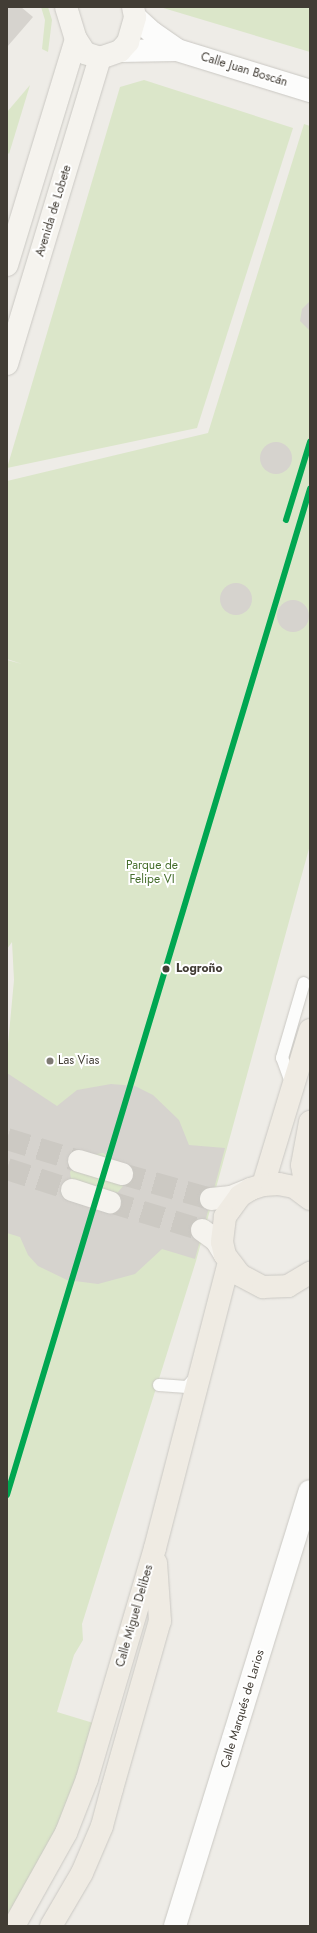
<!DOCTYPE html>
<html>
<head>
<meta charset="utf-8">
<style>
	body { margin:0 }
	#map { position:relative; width:317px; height:1933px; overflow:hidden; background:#eeece7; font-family:Jost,sans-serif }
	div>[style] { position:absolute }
	.green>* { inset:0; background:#dbe6c9 }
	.building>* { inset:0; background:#d6d3ce }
	.round { border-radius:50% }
	.secondary-tunnel>* { height:22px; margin-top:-11px; transform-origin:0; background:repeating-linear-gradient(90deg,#ccc9c3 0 22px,transparent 0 33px) }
	.roads { filter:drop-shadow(0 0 1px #cac8c3) drop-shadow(0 0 1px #cac8c3) }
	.service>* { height:12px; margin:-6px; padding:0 6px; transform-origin:6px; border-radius:6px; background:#fcfcfb }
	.minor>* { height:22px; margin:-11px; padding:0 11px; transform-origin:11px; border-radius:11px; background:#fcfcfb }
	.secondary>* { height:22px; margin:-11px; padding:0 11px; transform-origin:11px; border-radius:11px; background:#f5f3ee }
	.primary>* { height:22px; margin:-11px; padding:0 11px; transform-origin:11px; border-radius:11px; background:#efebe3 }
	.rail-1>* { height:6px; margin:-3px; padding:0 3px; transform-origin:3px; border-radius:3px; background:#00a651 }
	.dots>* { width:11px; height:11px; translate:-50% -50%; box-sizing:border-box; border:2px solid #fff; border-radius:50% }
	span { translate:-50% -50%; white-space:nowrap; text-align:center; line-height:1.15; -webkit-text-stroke:4px #fff; paint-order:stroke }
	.street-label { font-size:12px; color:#423d35 }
	.park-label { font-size:12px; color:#466e2d }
	.stop-label { font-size:12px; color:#423d35; font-weight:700 }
	.left { translate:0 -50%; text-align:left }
	.poi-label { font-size:12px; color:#423d35 }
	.frame { position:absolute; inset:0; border:8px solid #423d35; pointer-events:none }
</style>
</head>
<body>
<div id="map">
	<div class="green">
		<i style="clip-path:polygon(41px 7px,48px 7px,52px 20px,48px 52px,42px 49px,45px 20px)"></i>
		<i style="clip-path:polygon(160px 7px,310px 7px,310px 52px)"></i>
		<i style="clip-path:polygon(144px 80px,293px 128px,197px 428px,7px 468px,120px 87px)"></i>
		<i style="clip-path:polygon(30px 85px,9px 154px,7px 152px,7px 112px)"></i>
		<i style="clip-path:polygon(304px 124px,310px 126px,310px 845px,196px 1261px,82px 1624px,83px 1640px,74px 1655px,57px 1712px,100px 1725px,87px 1779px,7px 1926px,7px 1055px,14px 980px,12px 942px,7px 949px,7px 660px,22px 664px,7px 659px,7px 481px,208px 433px)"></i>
	</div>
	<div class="building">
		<i style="clip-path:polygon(7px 7px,21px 7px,33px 17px,7px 47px)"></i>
		<i style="clip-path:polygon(310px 301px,310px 331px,300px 321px,302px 309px)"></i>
		<i class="round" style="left:260px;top:442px;width:32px;height:32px"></i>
		<i class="round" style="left:220px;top:583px;width:32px;height:32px"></i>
		<i class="round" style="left:277px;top:600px;width:32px;height:32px"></i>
		<i style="clip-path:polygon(evenodd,7px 1073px,57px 1106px,77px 1090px,111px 1084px,135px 1086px,153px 1095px,179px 1120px,189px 1145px,225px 1148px,195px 1259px,162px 1249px,135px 1274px,98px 1284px,67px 1280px,38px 1266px,28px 1255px,20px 1237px,7px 1233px,7px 1073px,103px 1153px,121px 1165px,123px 1186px,109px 1203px,73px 1193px,70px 1172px,83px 1156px,103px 1153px)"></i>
	</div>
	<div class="secondary-tunnel">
		<i style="left:7px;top:1139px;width:75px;rotate:17deg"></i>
		<i style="left:7px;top:1169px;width:68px;rotate:17.9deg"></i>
		<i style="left:122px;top:1174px;width:92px;rotate:15.7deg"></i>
		<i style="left:110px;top:1202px;width:96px;rotate:16.9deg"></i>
	</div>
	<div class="roads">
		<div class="service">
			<i style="left:292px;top:1085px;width:29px;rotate:-110deg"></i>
			<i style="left:282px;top:1058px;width:78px;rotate:-73.7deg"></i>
			<i style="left:159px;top:1385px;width:28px;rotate:4deg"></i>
			<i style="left:187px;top:1387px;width:15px;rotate:-48deg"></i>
		</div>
		<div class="minor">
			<i style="left:135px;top:17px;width:24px;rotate:42deg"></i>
			<i style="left:153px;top:33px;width:29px;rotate:35deg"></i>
			<i style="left:177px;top:50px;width:139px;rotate:17.1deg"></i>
			<i style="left:120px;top:51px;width:57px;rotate:-1deg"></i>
			<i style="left:175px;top:1926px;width:455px;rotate:-72.8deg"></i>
		</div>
		<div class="secondary">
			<i style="left:66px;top:7px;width:34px;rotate:73deg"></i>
			<i style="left:76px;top:39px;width:17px;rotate:57deg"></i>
			<i style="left:85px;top:53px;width:16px;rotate:18deg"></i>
			<i style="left:100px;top:58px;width:21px;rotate:-19deg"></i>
			<i style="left:120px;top:51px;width:12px;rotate:-48deg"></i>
			<i style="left:128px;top:42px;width:26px;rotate:-74deg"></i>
			<i style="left:135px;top:17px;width:10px;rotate:-101deg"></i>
			<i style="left:7px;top:265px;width:236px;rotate:-73deg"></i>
			<i style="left:7px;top:364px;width:320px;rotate:-73.1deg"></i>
			<i style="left:79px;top:1161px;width:45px;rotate:16.8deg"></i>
			<i style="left:72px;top:1190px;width:40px;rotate:18deg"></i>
			<i style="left:211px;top:1199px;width:20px;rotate:-6deg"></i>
			<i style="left:231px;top:1197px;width:22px;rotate:-22deg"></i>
			<i style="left:202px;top:1230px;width:17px;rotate:36deg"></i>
			<i style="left:216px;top:1240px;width:17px;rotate:59deg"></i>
		</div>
		<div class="primary">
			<i style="left:263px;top:1185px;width:162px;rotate:-73.1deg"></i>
			<i style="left:307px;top:1196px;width:31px;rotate:-99deg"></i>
			<i style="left:302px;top:1165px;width:44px;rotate:-79.5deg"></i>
			<i style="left:310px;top:1199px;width:20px;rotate:-143deg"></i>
			<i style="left:294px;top:1187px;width:15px;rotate:-169deg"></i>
			<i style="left:279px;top:1184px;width:16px;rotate:176deg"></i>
			<i style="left:263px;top:1185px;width:13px;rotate:162deg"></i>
			<i style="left:251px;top:1189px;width:13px;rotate:148deg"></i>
			<i style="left:240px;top:1196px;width:26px;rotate:126deg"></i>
			<i style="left:225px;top:1217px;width:25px;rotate:97deg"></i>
			<i style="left:222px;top:1242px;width:13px;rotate:77deg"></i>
			<i style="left:225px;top:1255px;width:25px;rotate:53deg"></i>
			<i style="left:240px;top:1275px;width:26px;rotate:28deg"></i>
			<i style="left:263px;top:1287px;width:25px;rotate:-2deg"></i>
			<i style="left:288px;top:1286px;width:26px;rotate:-31deg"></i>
			<i style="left:14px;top:1926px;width:107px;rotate:-60.8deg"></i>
			<i style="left:66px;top:1833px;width:58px;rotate:-68.7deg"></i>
			<i style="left:87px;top:1779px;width:241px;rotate:-73.6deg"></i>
			<i style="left:155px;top:1548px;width:295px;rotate:-75.5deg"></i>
			<i style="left:51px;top:1926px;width:61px;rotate:-59.7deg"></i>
			<i style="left:82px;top:1873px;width:51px;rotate:-66.9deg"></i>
			<i style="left:102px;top:1826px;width:38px;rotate:-75deg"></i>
			<i style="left:112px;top:1789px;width:175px;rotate:-74.1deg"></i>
			<i style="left:160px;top:1621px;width:58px;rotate:-93.9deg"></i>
		</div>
	</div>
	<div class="rail-1">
		<i style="left:286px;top:520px;width:82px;rotate:-72.9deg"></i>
		<i style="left:7px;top:1495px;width:1051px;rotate:-73.24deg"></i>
	</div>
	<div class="dots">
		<i style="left:166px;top:969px;background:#423d35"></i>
		<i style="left:50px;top:1061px;background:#7e7a73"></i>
	</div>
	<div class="street-label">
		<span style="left:244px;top:70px;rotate:17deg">Calle Juan Boscán</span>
		<span style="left:54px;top:211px;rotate:-73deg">Avenida de Lobete</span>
		<span style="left:135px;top:1616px;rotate:-74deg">Calle Miguel Delibes</span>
		<span style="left:243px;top:1709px;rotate:-73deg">Calle Marqués de Larios</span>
	</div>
	<div class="park-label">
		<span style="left:152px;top:873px">Parque de<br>Felipe VI</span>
	</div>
	<div class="stop-label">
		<span class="left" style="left:176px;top:969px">Logroño</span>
	</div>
	<div class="poi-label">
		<span class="left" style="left:58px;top:1061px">Las Vias</span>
	</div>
	<div class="frame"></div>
</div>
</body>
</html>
